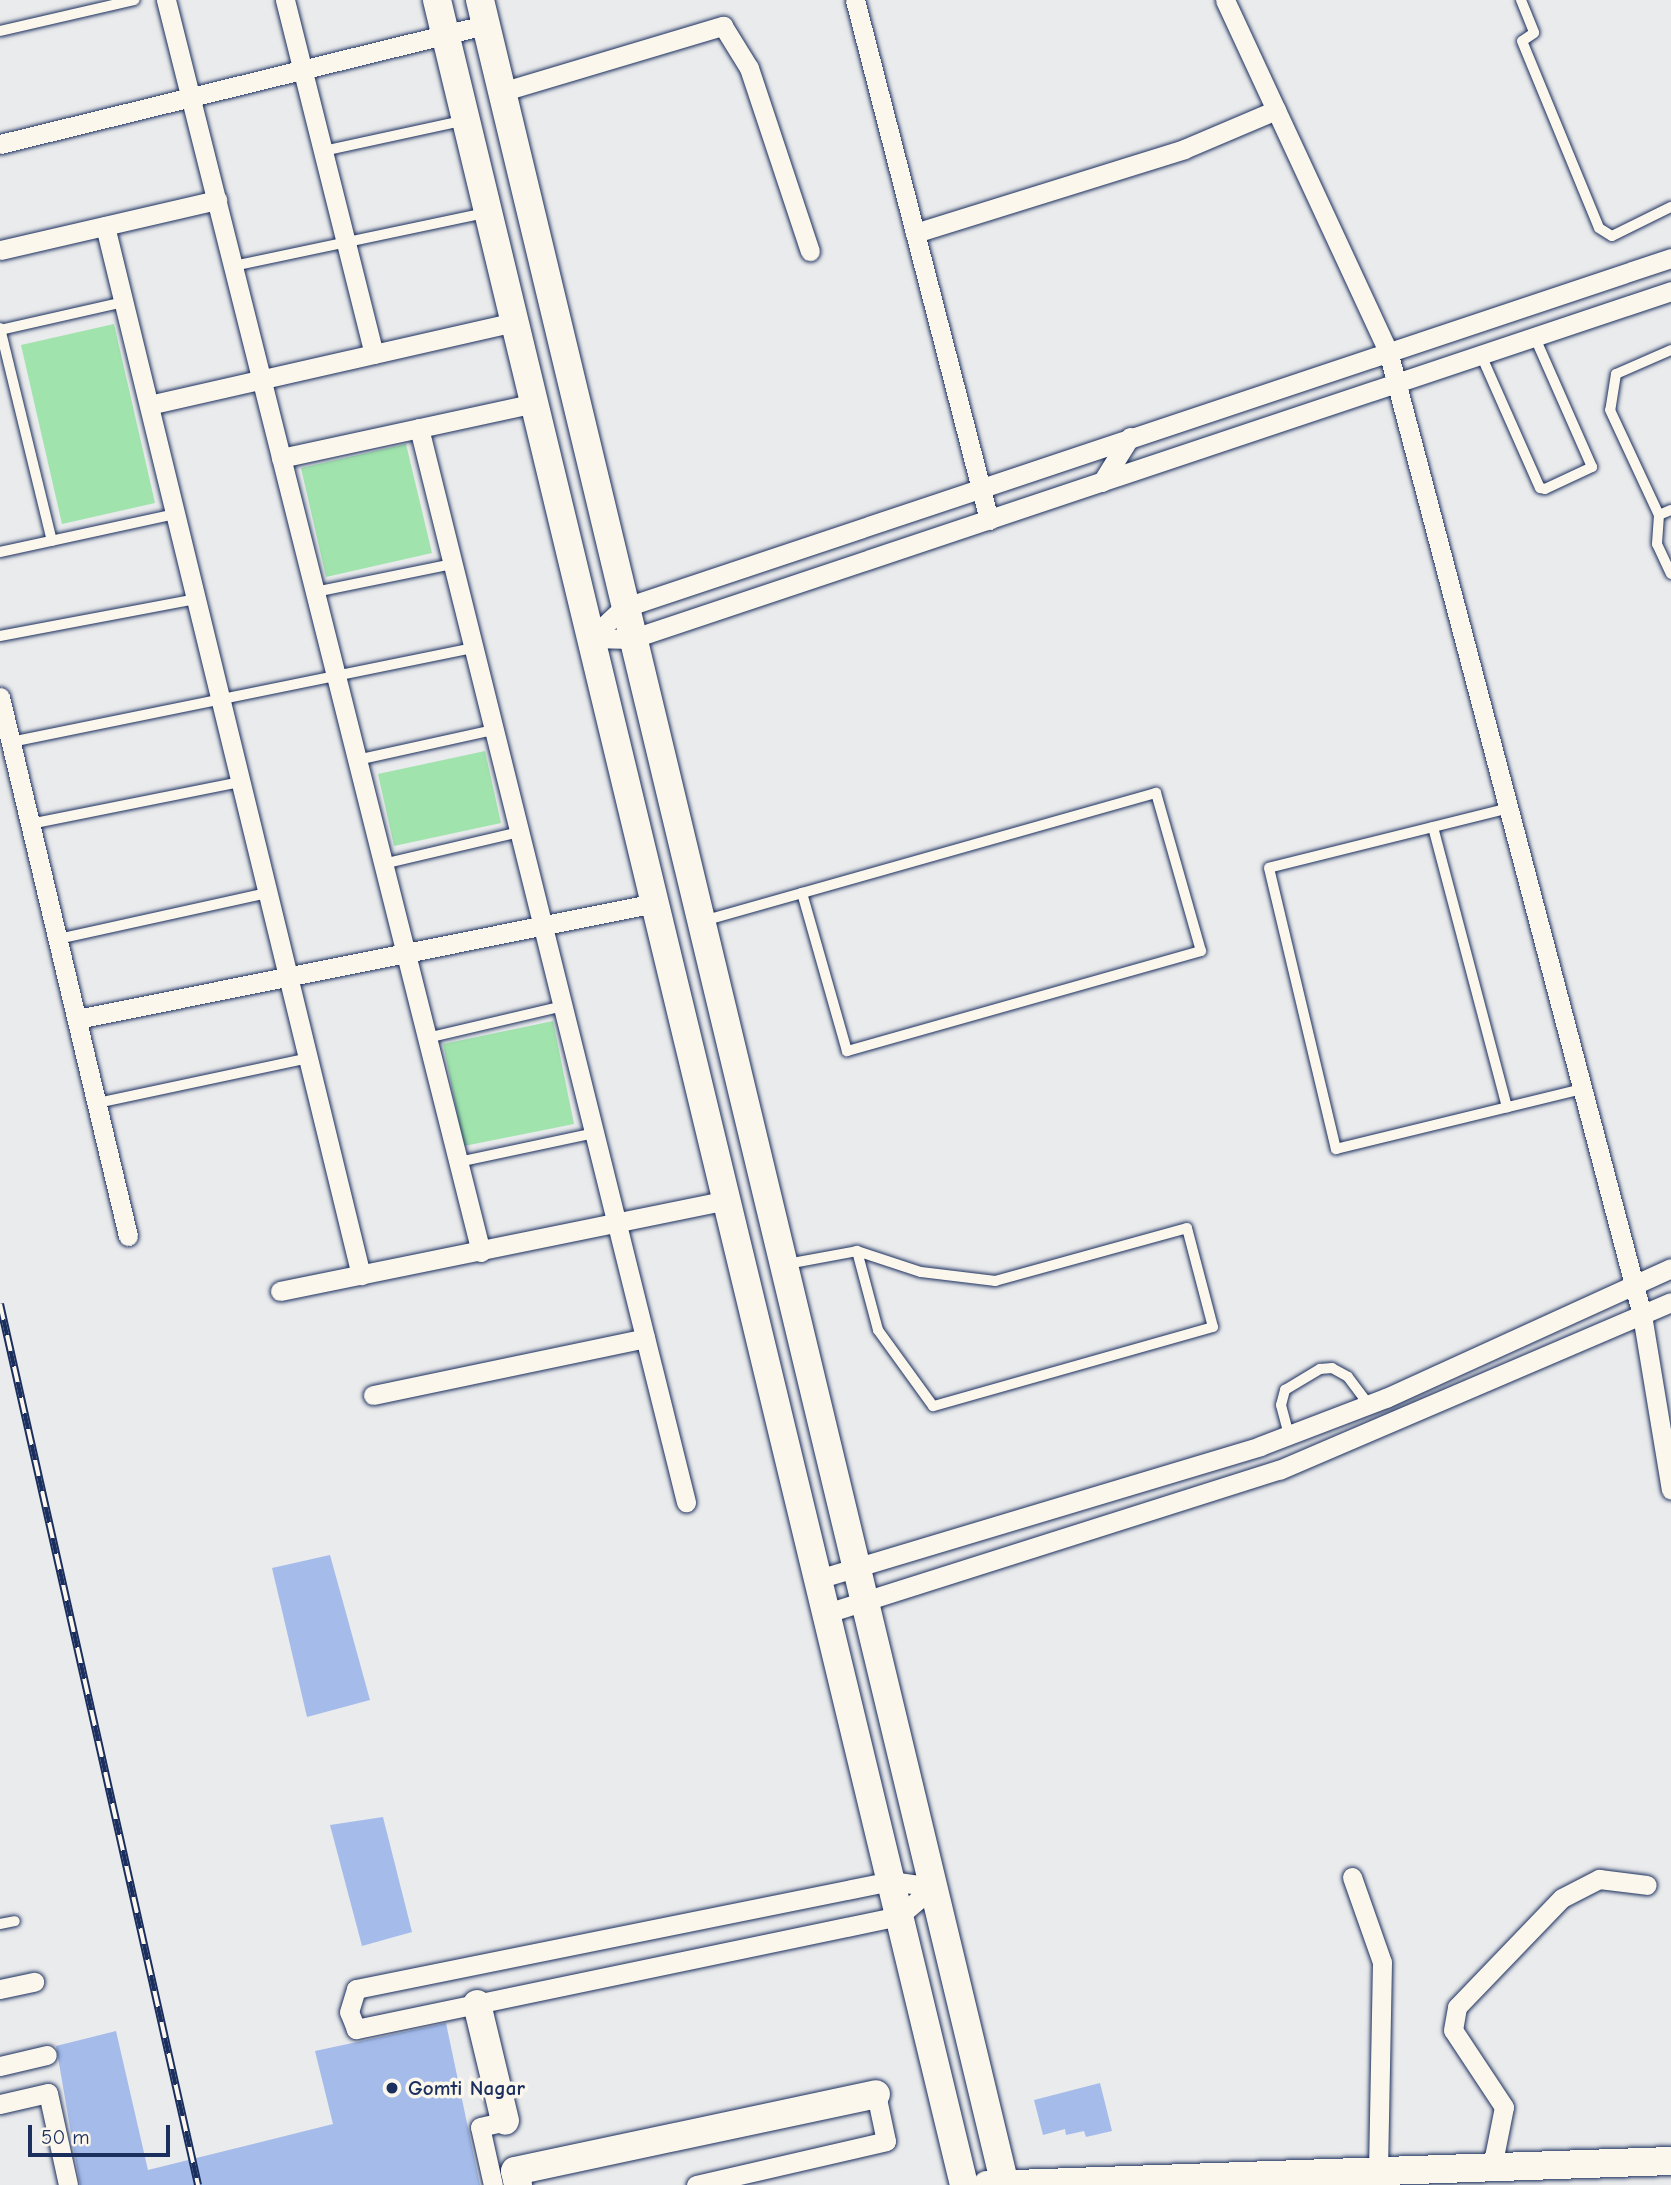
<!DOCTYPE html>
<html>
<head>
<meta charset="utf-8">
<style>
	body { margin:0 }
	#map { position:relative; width:1671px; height:2185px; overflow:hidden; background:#eaebec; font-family:"Comic Neue",sans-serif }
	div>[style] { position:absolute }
	.green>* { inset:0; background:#a1e3ad }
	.building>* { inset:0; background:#a5bcea }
	.roads { filter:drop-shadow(0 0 2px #1b2f5e) drop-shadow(0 0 2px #1b2f5e) }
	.lane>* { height:10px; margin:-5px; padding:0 5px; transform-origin:5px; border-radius:5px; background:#fbf7ec }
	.street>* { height:19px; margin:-9.5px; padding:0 9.5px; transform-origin:9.5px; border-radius:9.5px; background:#fbf7ec }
	.secondary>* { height:28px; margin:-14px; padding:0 14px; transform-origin:14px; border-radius:14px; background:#fbf7ec }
	.rail>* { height:8px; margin-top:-4px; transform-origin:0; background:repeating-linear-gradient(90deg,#fbf7ec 0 16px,#1b2f5e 0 32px); box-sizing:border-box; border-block:2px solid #1b2f5e }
	.dots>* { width:19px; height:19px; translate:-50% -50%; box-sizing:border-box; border:4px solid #fbf7ec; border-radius:50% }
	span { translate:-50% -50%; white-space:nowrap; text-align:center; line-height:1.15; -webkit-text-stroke:7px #fbf7ec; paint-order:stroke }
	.poi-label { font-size:21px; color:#1b2f5e; font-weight:700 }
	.left { translate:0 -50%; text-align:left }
	.scale { position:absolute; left:28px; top:2125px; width:142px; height:32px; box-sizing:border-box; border:4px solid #1b2f5e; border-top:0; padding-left:9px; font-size:21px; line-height:24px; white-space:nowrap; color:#1b2f5e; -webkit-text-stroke:5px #fbf7ec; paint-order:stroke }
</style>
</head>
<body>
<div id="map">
	<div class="green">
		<i style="clip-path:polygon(114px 324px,155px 503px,62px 524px,21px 345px)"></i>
		<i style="clip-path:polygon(406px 444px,432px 553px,326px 577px,301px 468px)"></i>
		<i style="clip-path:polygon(485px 751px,501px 823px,394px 846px,378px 774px)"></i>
		<i style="clip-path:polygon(553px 1021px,574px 1124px,464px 1146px,443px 1044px)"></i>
	</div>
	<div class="building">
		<i style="clip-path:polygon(330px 1555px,370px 1700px,307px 1717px,272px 1568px)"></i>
		<i style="clip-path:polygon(383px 1817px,412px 1932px,362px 1946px,330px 1825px)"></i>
		<i style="clip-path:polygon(446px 2023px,480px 2185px,80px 2185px,56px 2046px,116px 2031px,148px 2170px,333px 2124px,315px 2051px)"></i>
		<i style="clip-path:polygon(1100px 2083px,1112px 2131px,1086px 2137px,1084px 2131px,1066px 2135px,1065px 2129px,1043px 2135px,1034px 2100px)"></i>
	</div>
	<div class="roads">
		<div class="lane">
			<i style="left:1521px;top:0;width:35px;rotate:68deg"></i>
			<i style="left:1534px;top:33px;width:14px;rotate:146deg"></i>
			<i style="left:1522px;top:41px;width:202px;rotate:67.6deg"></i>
			<i style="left:1599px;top:228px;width:15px;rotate:32deg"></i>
			<i style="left:1612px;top:236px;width:66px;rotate:-26.2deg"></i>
			<i style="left:0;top:31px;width:138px;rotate:-13deg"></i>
			<i style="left:323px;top:151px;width:142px;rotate:-12.2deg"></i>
			<i style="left:233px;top:266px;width:258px;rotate:-11.9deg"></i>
			<i style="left:0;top:328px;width:219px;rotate:76.3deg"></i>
			<i style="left:0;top:330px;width:127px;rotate:-12.7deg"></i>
			<i style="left:1671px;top:350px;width:60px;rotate:156.4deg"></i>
			<i style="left:1616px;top:374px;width:36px;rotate:99deg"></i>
			<i style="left:1610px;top:410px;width:116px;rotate:65deg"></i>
			<i style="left:1659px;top:515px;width:29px;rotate:94deg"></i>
			<i style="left:1657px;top:544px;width:33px;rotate:65deg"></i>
			<i style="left:1481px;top:355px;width:145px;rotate:66.1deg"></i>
			<i style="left:1540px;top:488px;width:5px;rotate:11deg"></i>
			<i style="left:1545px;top:489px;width:52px;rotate:-25.1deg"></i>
			<i style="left:1592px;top:467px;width:141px;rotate:-113.8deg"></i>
			<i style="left:1659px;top:515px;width:13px;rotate:-23deg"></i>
			<i style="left:0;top:552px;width:180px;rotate:-12.2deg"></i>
			<i style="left:315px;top:592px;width:141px;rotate:-11.5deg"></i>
			<i style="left:0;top:636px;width:199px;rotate:-10.7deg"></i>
			<i style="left:11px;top:742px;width:472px;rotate:-11.5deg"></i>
			<i style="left:357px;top:760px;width:140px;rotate:-12.4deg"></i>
			<i style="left:1509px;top:808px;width:247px;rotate:166deg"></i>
			<i style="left:1269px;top:868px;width:289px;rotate:76.6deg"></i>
			<i style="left:1336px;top:1149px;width:253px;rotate:-13.7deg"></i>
			<i style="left:30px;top:824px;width:215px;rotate:-11.3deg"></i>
			<i style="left:1433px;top:827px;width:290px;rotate:75.2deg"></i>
			<i style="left:383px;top:864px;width:140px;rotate:-13.2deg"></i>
			<i style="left:703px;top:921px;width:103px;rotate:-15.8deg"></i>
			<i style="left:802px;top:893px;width:368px;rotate:-15.8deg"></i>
			<i style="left:1156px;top:793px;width:164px;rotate:74.1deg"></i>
			<i style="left:1201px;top:951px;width:368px;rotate:164.2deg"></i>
			<i style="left:847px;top:1051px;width:164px;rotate:-105.9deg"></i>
			<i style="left:58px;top:939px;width:215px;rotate:-12.4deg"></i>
			<i style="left:427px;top:1038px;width:140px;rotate:-13.2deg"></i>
			<i style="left:97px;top:1103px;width:216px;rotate:-12deg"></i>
			<i style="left:458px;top:1162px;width:139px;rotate:-12deg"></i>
			<i style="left:787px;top:1264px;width:71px;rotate:-10.5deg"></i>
			<i style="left:857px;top:1251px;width:67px;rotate:18.2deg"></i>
			<i style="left:921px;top:1272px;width:75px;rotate:6.9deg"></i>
			<i style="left:995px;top:1281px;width:199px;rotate:-15.4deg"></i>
			<i style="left:1187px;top:1228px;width:102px;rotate:75.3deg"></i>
			<i style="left:1213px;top:1327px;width:291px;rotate:164.2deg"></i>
			<i style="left:933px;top:1406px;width:94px;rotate:-125.9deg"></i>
			<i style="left:878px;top:1330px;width:82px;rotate:-104.9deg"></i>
			<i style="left:1289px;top:1435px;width:31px;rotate:-105deg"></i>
			<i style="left:1281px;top:1405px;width:16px;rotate:-75deg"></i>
			<i style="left:1285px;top:1390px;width:41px;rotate:-31deg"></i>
			<i style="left:1320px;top:1369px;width:12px;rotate:-5deg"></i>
			<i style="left:1332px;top:1368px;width:18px;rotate:29deg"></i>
			<i style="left:1348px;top:1377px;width:34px;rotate:53deg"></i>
			<i style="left:0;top:1924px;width:15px;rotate:-11deg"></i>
		</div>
		<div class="street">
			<i style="left:166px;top:0;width:1291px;rotate:75.88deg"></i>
			<i style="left:285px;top:0;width:365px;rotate:75.9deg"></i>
			<i style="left:855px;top:0;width:537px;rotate:75.55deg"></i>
			<i style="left:1225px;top:0;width:387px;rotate:65.1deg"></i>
			<i style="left:1388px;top:351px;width:997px;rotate:75.24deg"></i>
			<i style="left:1642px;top:1315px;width:177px;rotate:80.6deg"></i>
			<i style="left:501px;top:92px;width:232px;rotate:-16.6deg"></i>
			<i style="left:723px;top:26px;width:49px;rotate:58.2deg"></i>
			<i style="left:749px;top:68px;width:193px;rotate:71.6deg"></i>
			<i style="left:0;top:144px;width:499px;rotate:-13.8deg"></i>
			<i style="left:105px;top:226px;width:1080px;rotate:76.29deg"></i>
			<i style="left:915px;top:233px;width:282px;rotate:-17.3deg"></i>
			<i style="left:1184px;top:149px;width:100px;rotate:-23deg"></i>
			<i style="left:0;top:250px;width:223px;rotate:-13deg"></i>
			<i style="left:149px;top:405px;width:375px;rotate:-12.8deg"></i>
			<i style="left:419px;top:428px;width:1107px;rotate:76.04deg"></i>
			<i style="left:281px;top:458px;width:260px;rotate:-12.2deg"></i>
			<i style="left:1102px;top:482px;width:53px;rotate:-58.1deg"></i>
			<i style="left:591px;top:638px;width:44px;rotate:-43.2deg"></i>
			<i style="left:623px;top:608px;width:1105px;rotate:-18.47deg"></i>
			<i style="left:591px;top:638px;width:40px;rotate:1.4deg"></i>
			<i style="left:631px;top:639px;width:1097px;rotate:-18.5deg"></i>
			<i style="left:0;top:697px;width:554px;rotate:76.64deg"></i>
			<i style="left:77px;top:1019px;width:590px;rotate:-11.35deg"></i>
			<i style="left:280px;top:1291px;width:456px;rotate:-11.5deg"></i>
			<i style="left:373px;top:1395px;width:278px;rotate:-11.8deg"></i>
			<i style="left:818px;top:1579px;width:462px;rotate:-16.7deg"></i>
			<i style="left:1260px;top:1446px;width:135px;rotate:-20.9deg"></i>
			<i style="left:1386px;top:1398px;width:313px;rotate:-24.5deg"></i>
			<i style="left:827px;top:1613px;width:474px;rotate:-17.6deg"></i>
			<i style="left:1279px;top:1470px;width:426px;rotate:-23.2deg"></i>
			<i style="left:1352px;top:1877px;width:90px;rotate:70.6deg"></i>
			<i style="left:1382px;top:1962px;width:209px;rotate:91.1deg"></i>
			<i style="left:891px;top:1881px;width:42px;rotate:8.1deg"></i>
			<i style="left:933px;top:1887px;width:45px;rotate:139.5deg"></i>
			<i style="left:899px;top:1916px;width:555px;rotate:168.24deg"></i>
			<i style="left:356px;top:2029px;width:18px;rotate:-112deg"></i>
			<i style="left:349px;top:2012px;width:24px;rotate:-73deg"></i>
			<i style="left:356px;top:1989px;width:546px;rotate:-11.41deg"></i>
			<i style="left:0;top:1989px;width:35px;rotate:-12deg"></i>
			<i style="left:0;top:2066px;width:48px;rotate:-13.2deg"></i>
			<i style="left:0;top:2104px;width:49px;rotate:-12.9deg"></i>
			<i style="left:48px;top:2093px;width:94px;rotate:77.7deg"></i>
			<i style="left:1492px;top:2167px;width:61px;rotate:-78.7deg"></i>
			<i style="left:1504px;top:2107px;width:92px;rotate:-123.5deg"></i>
			<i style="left:1453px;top:2030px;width:23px;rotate:-80deg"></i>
			<i style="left:1457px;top:2007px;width:151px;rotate:-46.1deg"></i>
			<i style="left:1562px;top:1898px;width:42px;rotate:-27.2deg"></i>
			<i style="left:1599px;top:1879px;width:48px;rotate:7.1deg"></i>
			<i style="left:493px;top:2185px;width:59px;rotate:-102.6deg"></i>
			<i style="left:480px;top:2127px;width:26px;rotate:-13deg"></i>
			<i style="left:696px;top:2185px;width:195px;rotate:-13deg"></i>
			<i style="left:886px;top:2141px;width:48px;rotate:-102deg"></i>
		</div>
		<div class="secondary">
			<i style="left:437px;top:0;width:2248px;rotate:76.44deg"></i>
			<i style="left:480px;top:0;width:2247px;rotate:76.49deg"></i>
			<i style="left:477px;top:2004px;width:120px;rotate:76.5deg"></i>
			<i style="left:518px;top:2185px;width:14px;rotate:-102deg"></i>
			<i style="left:515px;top:2171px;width:369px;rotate:-12deg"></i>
			<i style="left:987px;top:2185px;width:684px;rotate:-2.01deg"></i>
		</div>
	</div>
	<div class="rail">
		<i style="left:0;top:1304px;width:903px;rotate:77.33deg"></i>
	</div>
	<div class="dots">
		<i style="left:392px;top:2088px;background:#1b2f5e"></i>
	</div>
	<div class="poi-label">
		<span class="left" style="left:408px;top:2088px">Gomti Nagar</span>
	</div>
	<div class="scale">50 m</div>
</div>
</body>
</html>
